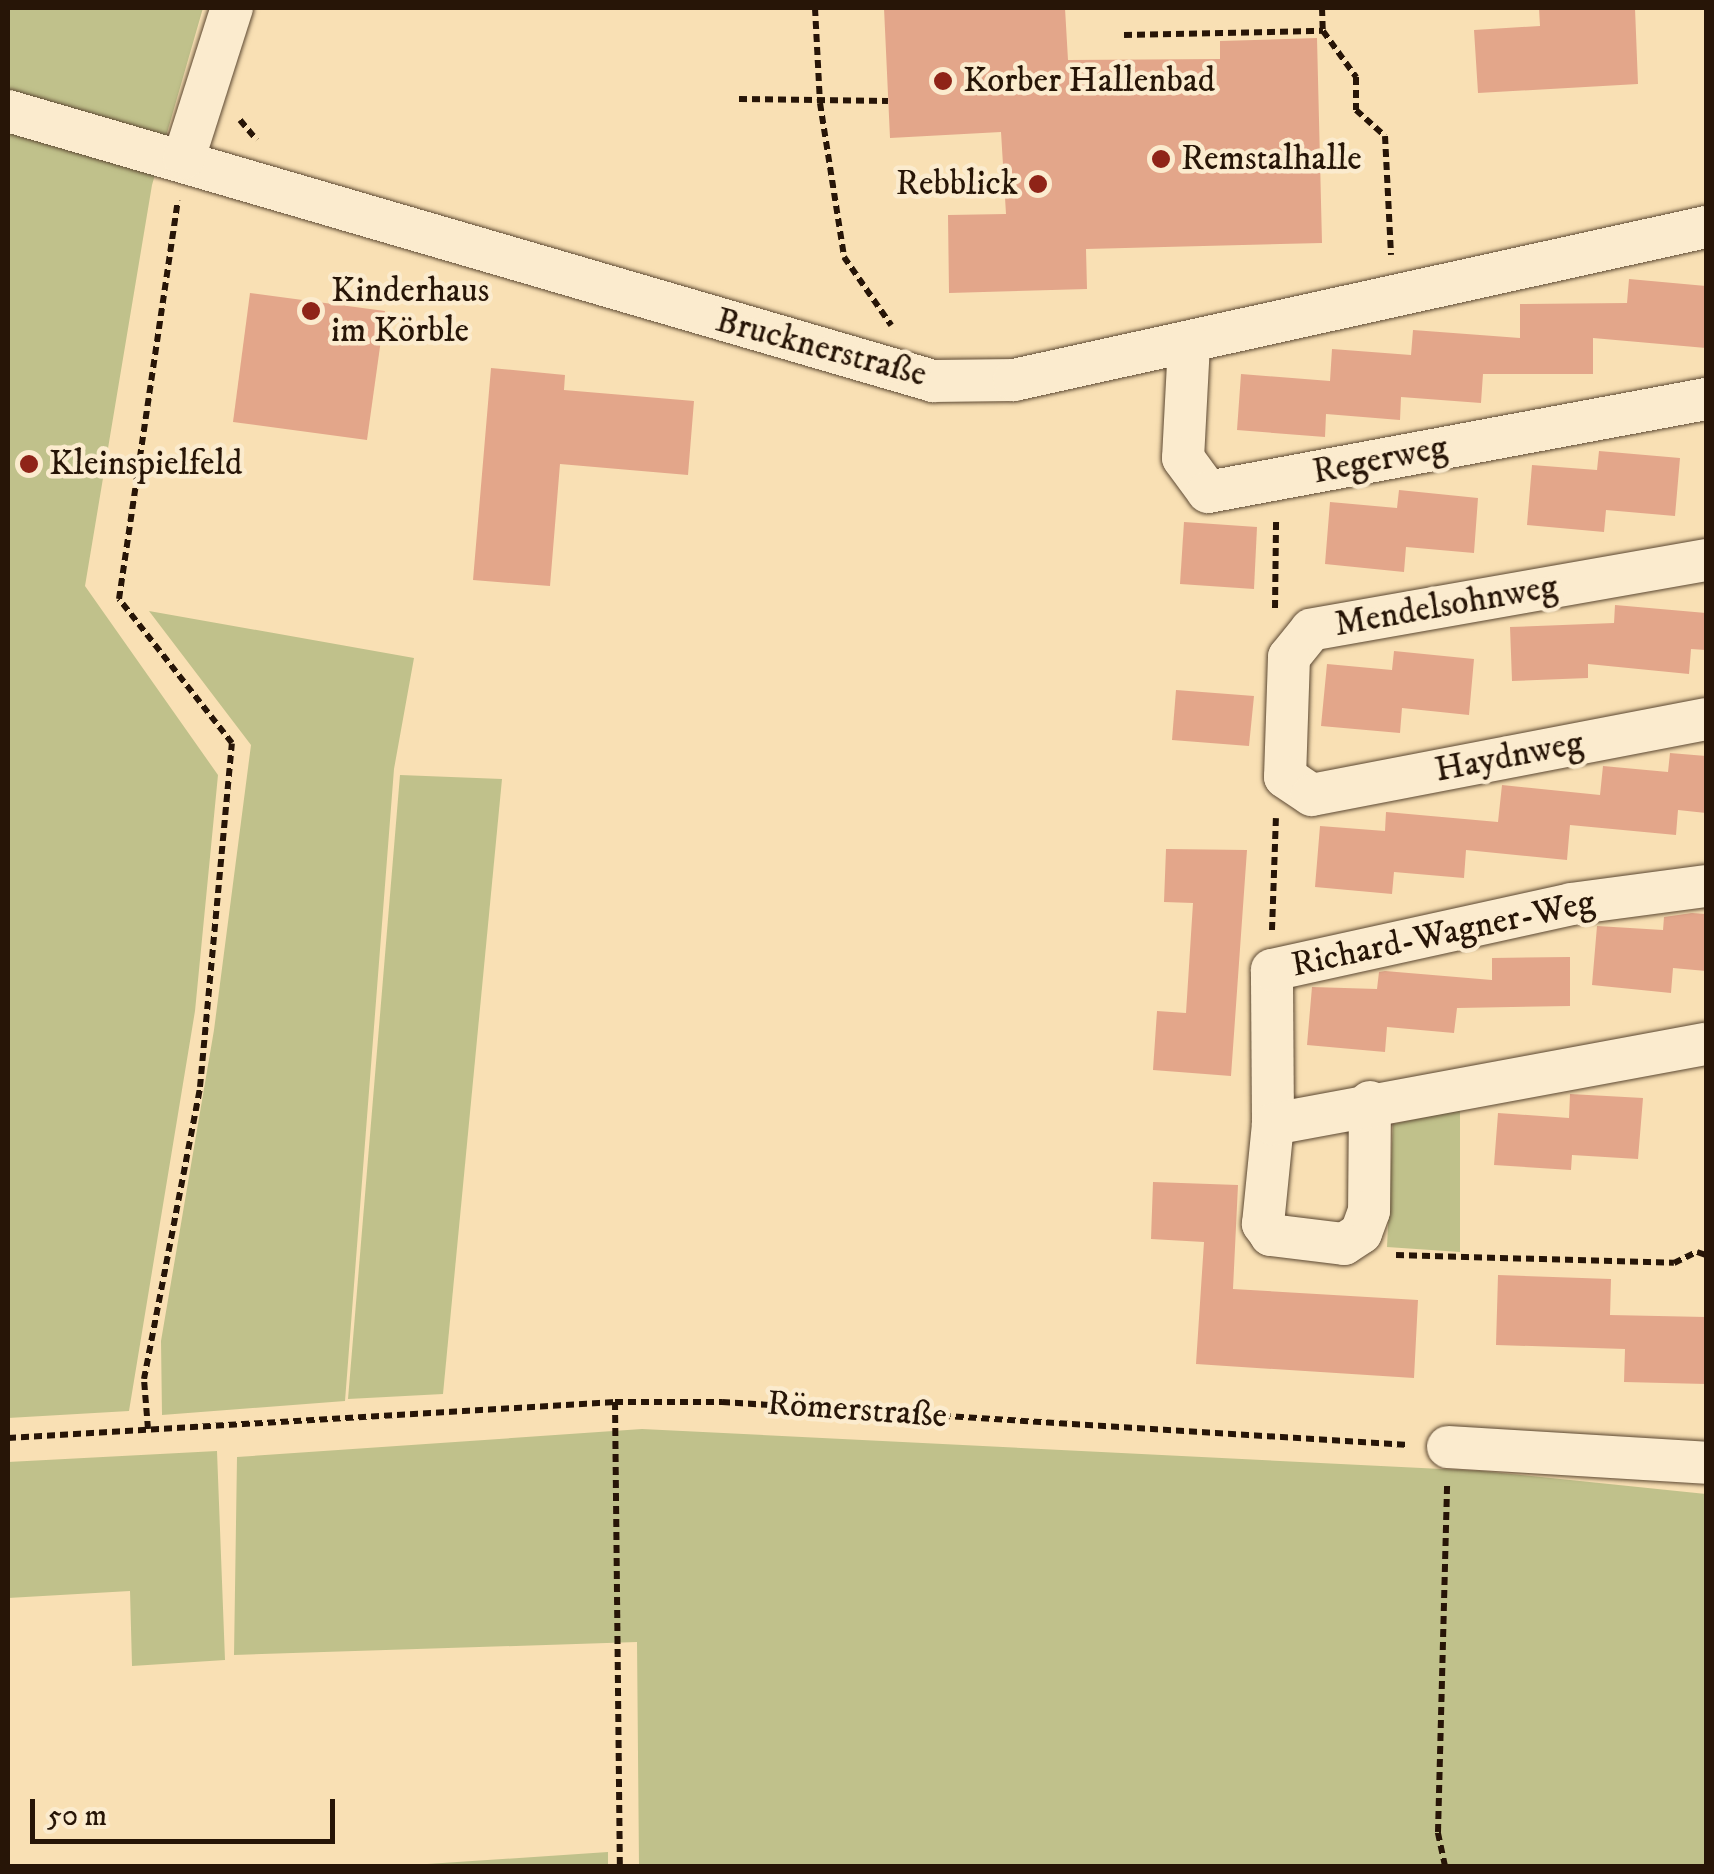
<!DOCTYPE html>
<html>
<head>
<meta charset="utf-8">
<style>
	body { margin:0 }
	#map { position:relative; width:1714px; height:1874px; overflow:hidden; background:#f9e0b4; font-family:"IM FELL DW Pica",serif }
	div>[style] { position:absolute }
	.green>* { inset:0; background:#c0c18b }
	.building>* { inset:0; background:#e3a68a }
	.path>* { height:6px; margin-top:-3px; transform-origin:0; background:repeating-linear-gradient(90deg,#271507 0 8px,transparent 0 13px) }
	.roads { filter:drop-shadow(0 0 2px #5c4832) drop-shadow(0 0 2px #5c4832) }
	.street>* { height:42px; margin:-21px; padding:0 21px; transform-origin:21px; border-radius:21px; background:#fbebce }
	.dots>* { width:28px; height:28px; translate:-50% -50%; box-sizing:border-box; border:5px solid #fbebce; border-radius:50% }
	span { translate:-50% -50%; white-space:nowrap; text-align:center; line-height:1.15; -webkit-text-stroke:9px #fbebce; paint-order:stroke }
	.poi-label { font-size:35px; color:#271507 }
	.left { translate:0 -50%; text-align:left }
	.right { translate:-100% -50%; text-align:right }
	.street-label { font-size:35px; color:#271507 }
	.frame { position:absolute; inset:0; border:10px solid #271507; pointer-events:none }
	.scale { position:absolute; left:30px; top:1799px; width:305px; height:45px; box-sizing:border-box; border:5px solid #271507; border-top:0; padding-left:12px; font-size:30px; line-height:35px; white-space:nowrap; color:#271507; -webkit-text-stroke:8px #fbebce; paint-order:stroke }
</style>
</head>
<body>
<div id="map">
	<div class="green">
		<i style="clip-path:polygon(8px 8px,203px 8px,152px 185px,85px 586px,218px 775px,195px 1011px,129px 1411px,8px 1418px)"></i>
		<i style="clip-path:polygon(149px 611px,414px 658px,394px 769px,345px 1401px,162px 1415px,161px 1341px,214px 1030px,251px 745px)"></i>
		<i style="clip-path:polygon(400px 775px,502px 779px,443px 1394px,348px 1399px)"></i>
		<i style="clip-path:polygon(1460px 1110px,1460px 1252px,1387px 1247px,1393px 1124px)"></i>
		<i style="clip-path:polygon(642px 1429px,1482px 1471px,1706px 1494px,1706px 1866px,639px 1866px,637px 1642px,234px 1655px,237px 1457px)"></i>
		<i style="clip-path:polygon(217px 1451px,225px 1660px,132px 1666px,130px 1591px,8px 1598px,8px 1462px)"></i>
		<i style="clip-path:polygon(608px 1852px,608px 1866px,397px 1866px)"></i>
	</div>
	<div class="building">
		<i style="clip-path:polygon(884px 8px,1065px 8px,1068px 60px,1220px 59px,1220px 41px,1317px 38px,1322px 243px,1086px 249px,1087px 289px,949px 293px,948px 215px,1006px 214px,1001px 132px,890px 138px)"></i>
		<i style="clip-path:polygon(1539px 8px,1635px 8px,1638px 84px,1478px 93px,1474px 30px,1540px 26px)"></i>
		<i style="clip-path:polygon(1629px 279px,1706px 286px,1706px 348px,1593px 338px,1593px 374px,1483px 374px,1481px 403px,1401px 397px,1400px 420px,1326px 414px,1325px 437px,1237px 430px,1241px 374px,1330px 381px,1332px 349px,1411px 355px,1413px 330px,1520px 338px,1520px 304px,1627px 303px)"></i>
		<i style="clip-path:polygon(250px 293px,385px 311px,367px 440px,233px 422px)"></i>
		<i style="clip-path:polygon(491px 368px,565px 375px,564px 390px,694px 401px,688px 475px,560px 464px,550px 586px,473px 580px)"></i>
		<i style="clip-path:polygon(1599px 451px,1680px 458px,1675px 516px,1606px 510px,1604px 532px,1527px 525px,1532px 465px,1597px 470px)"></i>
		<i style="clip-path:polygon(1399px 490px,1478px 498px,1474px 553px,1406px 547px,1404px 572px,1325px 564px,1330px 502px,1397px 508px)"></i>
		<i style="clip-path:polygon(1184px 522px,1257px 527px,1254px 589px,1180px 584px)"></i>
		<i style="clip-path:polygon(1615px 605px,1706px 613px,1706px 650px,1691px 649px,1689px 674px,1588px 664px,1588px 678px,1512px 681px,1510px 627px,1614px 623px)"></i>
		<i style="clip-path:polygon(1394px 651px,1474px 659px,1469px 715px,1402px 708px,1400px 733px,1321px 726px,1327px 664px,1392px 670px)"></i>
		<i style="clip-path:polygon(1176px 690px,1254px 696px,1249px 746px,1172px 740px)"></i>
		<i style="clip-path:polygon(1670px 753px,1706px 756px,1706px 813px,1678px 810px,1676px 835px,1570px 825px,1567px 860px,1466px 850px,1464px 878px,1394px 872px,1392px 894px,1315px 887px,1320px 826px,1385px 831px,1386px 812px,1498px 822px,1502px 785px,1600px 795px,1603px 766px,1668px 772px)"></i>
		<i style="clip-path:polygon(1166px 849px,1247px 850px,1231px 1076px,1153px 1070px,1157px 1011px,1186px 1013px,1193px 903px,1164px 902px)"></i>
		<i style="clip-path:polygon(1692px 913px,1706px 914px,1706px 971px,1673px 968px,1671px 993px,1592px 985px,1597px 926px,1663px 930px,1664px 917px)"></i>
		<i style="clip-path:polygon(1570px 957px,1570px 1006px,1457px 1008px,1454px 1033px,1387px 1027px,1385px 1052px,1307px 1045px,1312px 987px,1377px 989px,1379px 972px,1385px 971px,1492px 980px,1492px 958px)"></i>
		<i style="clip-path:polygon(1570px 1094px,1643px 1098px,1638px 1159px,1572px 1155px,1571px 1170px,1494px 1165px,1498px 1113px,1569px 1118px)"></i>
		<i style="clip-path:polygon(1153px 1182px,1238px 1185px,1233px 1289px,1418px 1300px,1414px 1378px,1196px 1364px,1204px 1242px,1151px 1239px)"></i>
		<i style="clip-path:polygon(1498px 1275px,1611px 1279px,1610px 1315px,1706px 1317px,1706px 1384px,1624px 1382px,1625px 1349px,1496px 1345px)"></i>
	</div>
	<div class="path">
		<i style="left:815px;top:8px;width:95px;rotate:87deg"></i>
		<i style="left:820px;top:103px;width:156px;rotate:81.1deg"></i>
		<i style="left:844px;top:257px;width:83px;rotate:55.3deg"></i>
		<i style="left:1322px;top:8px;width:23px;rotate:88deg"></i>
		<i style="left:1124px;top:35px;width:199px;rotate:-1.2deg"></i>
		<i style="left:1323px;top:31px;width:57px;rotate:54.3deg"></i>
		<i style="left:1356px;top:77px;width:33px;rotate:90deg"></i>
		<i style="left:1356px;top:110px;width:39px;rotate:42deg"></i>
		<i style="left:1385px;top:136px;width:119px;rotate:87.1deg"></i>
		<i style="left:739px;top:99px;width:149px;rotate:0.8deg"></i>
		<i style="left:240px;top:120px;width:26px;rotate:50deg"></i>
		<i style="left:1275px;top:608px;width:88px;rotate:-89.3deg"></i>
		<i style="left:1272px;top:930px;width:112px;rotate:-88deg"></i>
		<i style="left:1396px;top:1255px;width:278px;rotate:1.6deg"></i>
		<i style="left:1674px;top:1263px;width:25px;rotate:-26deg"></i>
		<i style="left:1697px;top:1252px;width:9px;rotate:18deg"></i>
		<i style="left:615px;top:1402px;width:464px;rotate:89.4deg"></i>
		<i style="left:148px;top:1429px;width:50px;rotate:-94.6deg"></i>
		<i style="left:144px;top:1379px;width:297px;rotate:-79.1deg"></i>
		<i style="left:200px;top:1087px;width:345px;rotate:-84.7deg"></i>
		<i style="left:232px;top:743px;width:183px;rotate:-128.1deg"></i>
		<i style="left:119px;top:599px;width:403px;rotate:-81.6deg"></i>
		<i style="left:8px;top:1438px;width:608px;rotate:-3.39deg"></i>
		<i style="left:615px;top:1402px;width:107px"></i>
		<i style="left:722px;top:1402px;width:688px;rotate:3.58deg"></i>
		<i style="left:1445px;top:1866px;width:35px;rotate:-102deg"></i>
		<i style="left:1438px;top:1832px;width:347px;rotate:-88.5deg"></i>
	</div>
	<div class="roads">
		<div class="street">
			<i style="left:8px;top:111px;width:964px;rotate:16.27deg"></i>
			<i style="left:933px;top:381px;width:81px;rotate:-0.7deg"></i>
			<i style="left:1014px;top:380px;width:709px;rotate:-12.47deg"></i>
			<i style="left:184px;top:158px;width:157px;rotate:-72.3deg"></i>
			<i style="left:1189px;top:344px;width:114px;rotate:93deg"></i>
			<i style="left:1183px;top:458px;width:42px;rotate:53.7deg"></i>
			<i style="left:1208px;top:492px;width:507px;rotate:-10.58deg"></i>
			<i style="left:1706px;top:560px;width:401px;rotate:170deg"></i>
			<i style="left:1311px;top:630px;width:35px;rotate:129deg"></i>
			<i style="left:1289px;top:657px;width:120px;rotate:91.9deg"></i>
			<i style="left:1285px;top:777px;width:32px;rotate:34deg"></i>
			<i style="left:1312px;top:795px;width:401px;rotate:-10.9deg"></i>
			<i style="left:1370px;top:1102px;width:109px;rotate:90.5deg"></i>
			<i style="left:1369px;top:1211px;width:23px;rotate:110deg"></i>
			<i style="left:1361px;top:1233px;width:20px;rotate:147deg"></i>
			<i style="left:1344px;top:1244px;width:74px;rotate:-173deg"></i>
			<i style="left:1271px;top:1235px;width:14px;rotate:-126deg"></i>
			<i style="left:1263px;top:1224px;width:100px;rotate:-84.3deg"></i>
			<i style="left:1273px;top:1124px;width:154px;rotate:-90.4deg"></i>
			<i style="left:1272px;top:970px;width:306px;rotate:-12.4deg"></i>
			<i style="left:1571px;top:904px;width:136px;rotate:-7.6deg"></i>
			<i style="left:1273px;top:1124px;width:440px;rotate:-10.5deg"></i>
			<i style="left:1448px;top:1447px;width:258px;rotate:3.5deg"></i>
		</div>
	</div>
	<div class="dots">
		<i style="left:943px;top:81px;background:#8f2418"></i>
		<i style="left:1161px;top:159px;background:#8f2418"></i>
		<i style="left:1038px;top:184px;background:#8f2418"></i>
		<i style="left:311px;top:311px;background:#8f2418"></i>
		<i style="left:29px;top:464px;background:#8f2418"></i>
	</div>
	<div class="poi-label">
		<span class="left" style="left:963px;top:81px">Korber Hallenbad</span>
		<span class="left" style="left:1181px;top:159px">Remstalhalle</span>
		<span class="right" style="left:1018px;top:184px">Rebblick</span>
		<span class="left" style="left:331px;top:311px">Kinderhaus<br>im Körble</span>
		<span class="left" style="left:49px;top:464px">Kleinspielfeld</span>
	</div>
	<div class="street-label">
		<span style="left:821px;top:348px;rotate:15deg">Brucknerstraße</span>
		<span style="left:1380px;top:460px;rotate:-11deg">Regerweg</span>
		<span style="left:1446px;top:606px;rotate:-10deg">Mendelsohnweg</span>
		<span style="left:1509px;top:757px;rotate:-11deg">Haydnweg</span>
		<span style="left:1443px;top:934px;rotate:-12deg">Richard-Wagner-Weg</span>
		<span style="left:857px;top:1410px;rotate:4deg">Römerstraße</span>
	</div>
	<div class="frame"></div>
	<div class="scale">50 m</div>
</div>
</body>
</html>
